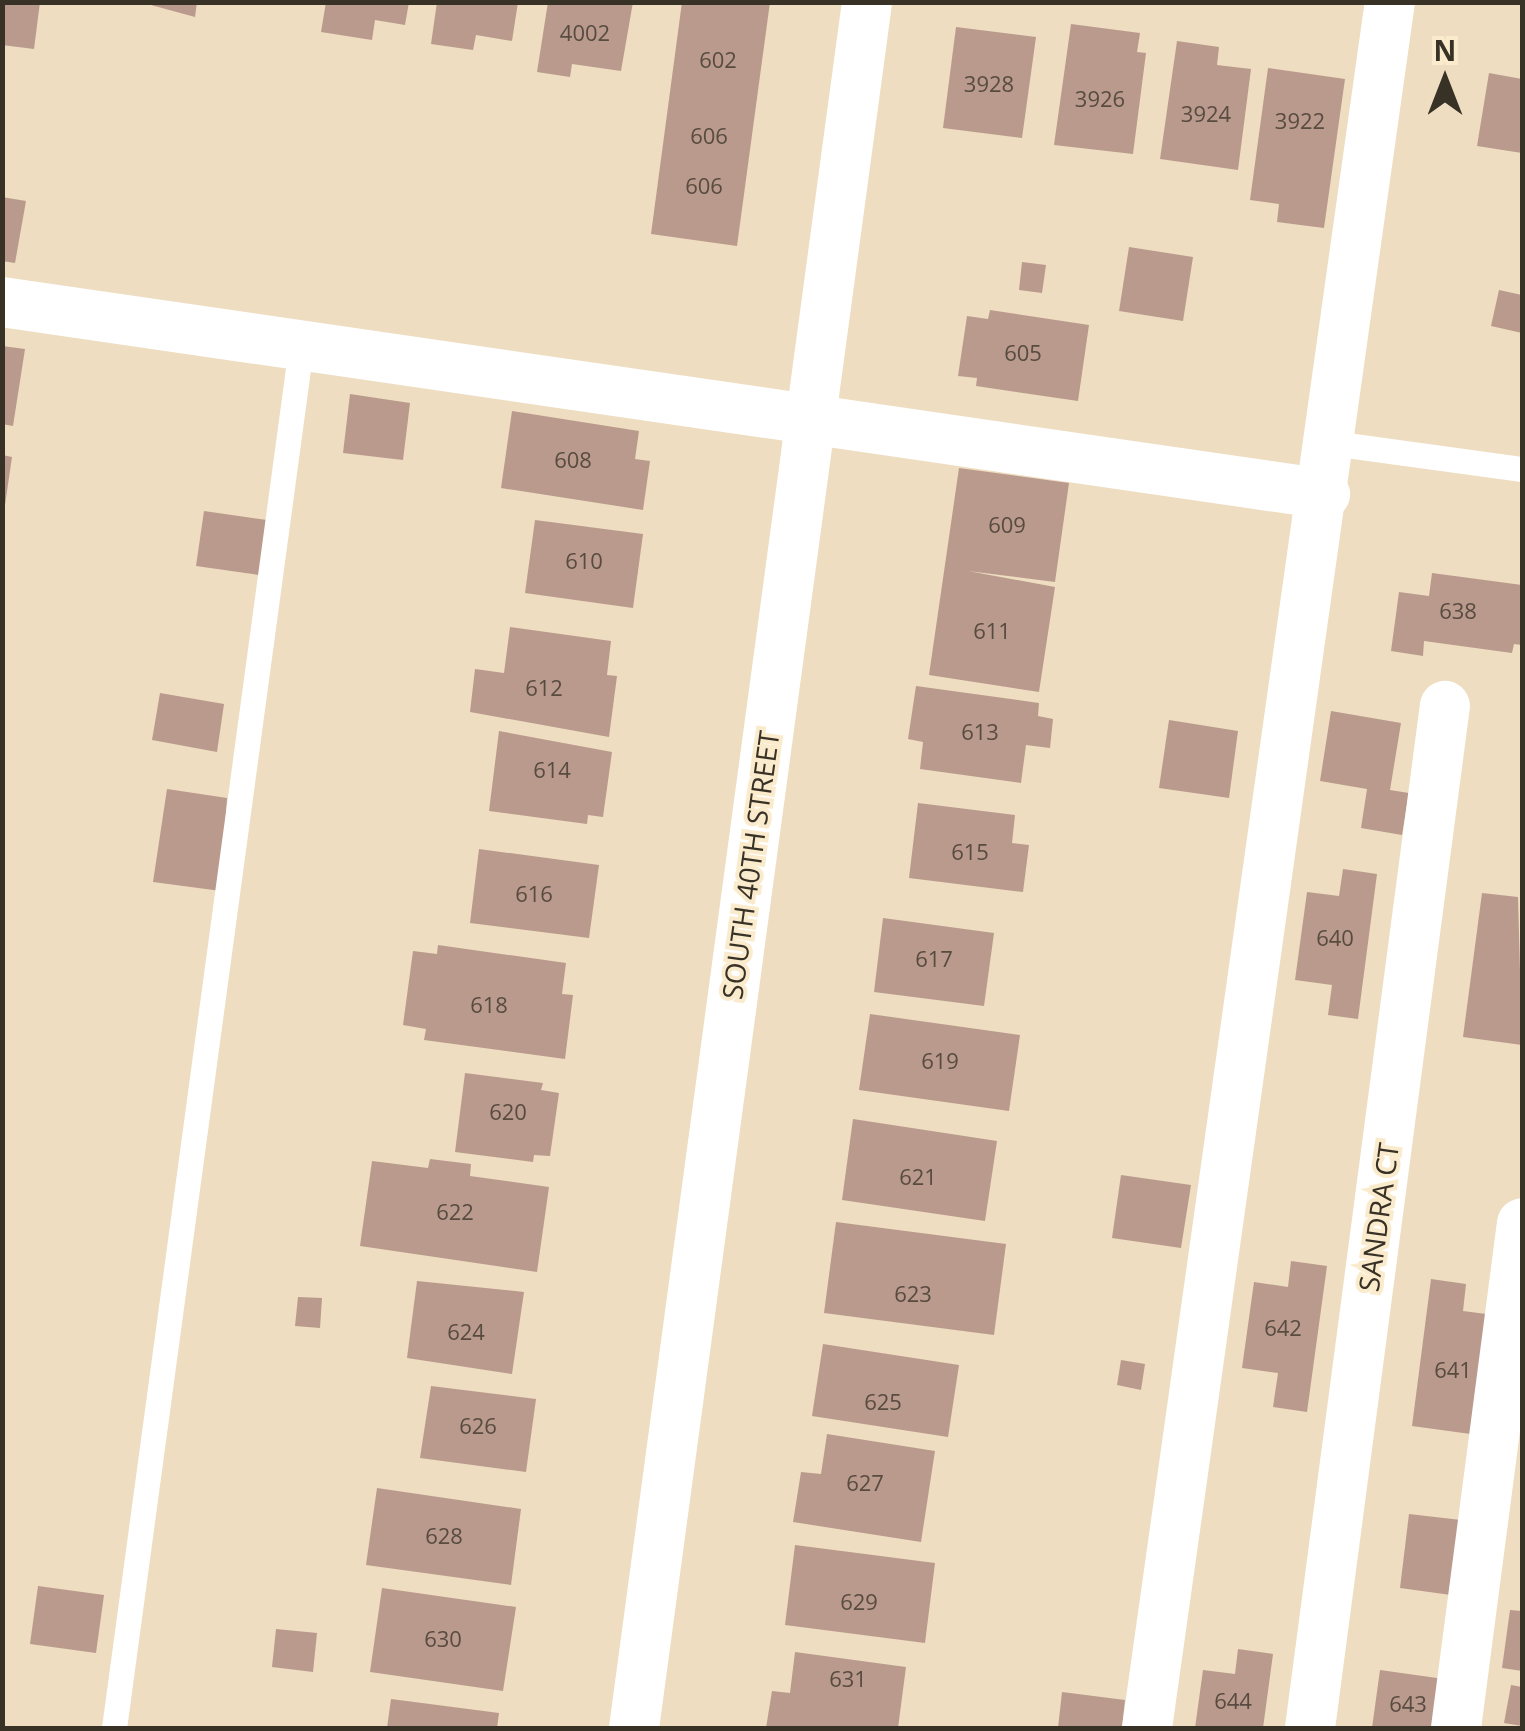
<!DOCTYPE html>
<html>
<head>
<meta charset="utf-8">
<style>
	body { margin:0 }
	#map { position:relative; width:1525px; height:1731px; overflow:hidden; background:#eeddc0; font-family:"Open Sans",sans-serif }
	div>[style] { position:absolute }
	.building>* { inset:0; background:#ba9a8d }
	.lane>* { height:25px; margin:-12.5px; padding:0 12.5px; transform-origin:12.5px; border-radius:12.5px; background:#fff }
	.street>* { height:50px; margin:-25px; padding:0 25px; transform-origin:25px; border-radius:25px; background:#fff }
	span { translate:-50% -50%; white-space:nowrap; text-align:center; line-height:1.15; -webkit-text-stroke:8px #fbebcd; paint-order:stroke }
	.number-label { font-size:22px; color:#584b40 }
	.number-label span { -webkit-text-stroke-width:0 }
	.street-label { font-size:28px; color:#373126 }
	.frame { position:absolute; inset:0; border:5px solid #373126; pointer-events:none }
	.north { position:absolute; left:1395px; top:30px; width:100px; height:100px; -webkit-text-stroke:8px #fbebcd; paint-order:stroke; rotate:0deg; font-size:28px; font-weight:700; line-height:40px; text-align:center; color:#373126 }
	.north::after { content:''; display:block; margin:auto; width:35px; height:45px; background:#373126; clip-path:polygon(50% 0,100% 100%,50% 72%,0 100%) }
</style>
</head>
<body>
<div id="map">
	<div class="building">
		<i style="clip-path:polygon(2px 2px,40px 2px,34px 49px,2px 45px)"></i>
		<i style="clip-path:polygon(140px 2px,197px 2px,195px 17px)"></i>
		<i style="clip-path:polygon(326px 2px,409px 2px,405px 25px,375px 20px,372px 40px,321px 32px)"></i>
		<i style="clip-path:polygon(437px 2px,518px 2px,512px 41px,476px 35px,473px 50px,431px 44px)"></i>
		<i style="clip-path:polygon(548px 2px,633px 2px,621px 71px,572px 64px,570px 77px,537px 72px)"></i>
		<i style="clip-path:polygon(682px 2px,770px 2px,737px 246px,651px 234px)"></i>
		<i style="clip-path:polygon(1071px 24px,1140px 33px,1137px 52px,1146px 53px,1133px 154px,1054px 145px)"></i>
		<i style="clip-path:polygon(956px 27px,1036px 37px,1022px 138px,943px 128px)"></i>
		<i style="clip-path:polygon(1177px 41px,1219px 47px,1217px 65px,1251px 69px,1238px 170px,1160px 159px)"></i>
		<i style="clip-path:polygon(1268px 68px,1345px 79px,1324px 228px,1277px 222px,1279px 204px,1250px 200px)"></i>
		<i style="clip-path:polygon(1489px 73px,1522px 79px,1522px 153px,1477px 146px)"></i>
		<i style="clip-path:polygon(2px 197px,26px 201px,15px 263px,2px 261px)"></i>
		<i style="clip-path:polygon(1129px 247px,1193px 257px,1183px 321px,1119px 311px)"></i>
		<i style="clip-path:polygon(1022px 262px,1046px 265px,1042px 293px,1019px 290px)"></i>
		<i style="clip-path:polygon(1499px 290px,1522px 295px,1522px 333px,1491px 326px)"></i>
		<i style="clip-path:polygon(990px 310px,1089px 325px,1078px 401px,976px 386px,977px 378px,958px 376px,967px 316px,988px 319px)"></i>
		<i style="clip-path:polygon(2px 346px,25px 349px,13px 426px,2px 424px)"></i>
		<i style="clip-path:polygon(350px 394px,410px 403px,403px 460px,343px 453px)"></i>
		<i style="clip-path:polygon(512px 411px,639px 431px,635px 459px,650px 461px,643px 510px,501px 488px)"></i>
		<i style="clip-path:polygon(2px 455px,12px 457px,5px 505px,2px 505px)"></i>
		<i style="clip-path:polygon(959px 468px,1069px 483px,1055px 582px,968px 571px,1055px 587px,1039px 692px,929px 675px)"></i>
		<i style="clip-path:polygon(204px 511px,267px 520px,259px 575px,196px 566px)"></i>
		<i style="clip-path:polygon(535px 520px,643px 534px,633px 608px,525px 593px)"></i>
		<i style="clip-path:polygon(1432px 573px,1522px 585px,1522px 645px,1514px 644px,1512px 653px,1424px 641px,1423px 656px,1391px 651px,1399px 592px,1429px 596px)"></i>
		<i style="clip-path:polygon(510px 627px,611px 641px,607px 675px,617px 676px,609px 737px,470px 712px,475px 669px,504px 673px)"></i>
		<i style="clip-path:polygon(916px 686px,1039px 703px,1038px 716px,1053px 719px,1050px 748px,1026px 745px,1021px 783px,920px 769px,923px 742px,908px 739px)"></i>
		<i style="clip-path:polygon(160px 693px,224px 704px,217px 752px,152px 740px)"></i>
		<i style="clip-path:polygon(1331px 711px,1401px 723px,1390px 790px,1409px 793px,1402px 835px,1361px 828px,1367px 789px,1320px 781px)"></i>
		<i style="clip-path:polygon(1169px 720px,1238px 731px,1229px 798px,1159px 788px)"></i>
		<i style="clip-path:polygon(499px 731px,612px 752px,603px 817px,588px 815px,587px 824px,489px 811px)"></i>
		<i style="clip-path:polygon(167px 789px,227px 798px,221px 891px,153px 882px)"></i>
		<i style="clip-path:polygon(918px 803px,1015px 815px,1012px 843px,1029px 845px,1023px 892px,909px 878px)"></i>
		<i style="clip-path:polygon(479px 849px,599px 865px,589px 938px,470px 923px)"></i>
		<i style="clip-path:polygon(1343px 869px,1377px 874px,1358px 1019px,1328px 1015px,1332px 985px,1295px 980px,1307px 892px,1339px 896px)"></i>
		<i style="clip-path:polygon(1482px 893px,1518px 897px,1522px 1045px,1463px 1037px)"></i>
		<i style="clip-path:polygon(883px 918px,994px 933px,984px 1006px,874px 992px)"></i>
		<i style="clip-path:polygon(438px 945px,566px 963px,562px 994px,573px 995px,565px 1059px,424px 1040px,426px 1029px,403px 1025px,413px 951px,437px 954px)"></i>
		<i style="clip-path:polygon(870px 1014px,1020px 1035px,1009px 1111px,859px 1090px)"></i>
		<i style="clip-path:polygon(465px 1073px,543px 1083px,541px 1090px,559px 1093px,550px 1156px,534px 1155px,533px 1162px,455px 1152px)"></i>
		<i style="clip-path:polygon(853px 1119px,997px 1141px,985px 1221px,842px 1200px)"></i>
		<i style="clip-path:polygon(430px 1159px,471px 1164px,470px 1176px,549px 1187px,537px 1272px,360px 1246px,372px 1161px,428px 1168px)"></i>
		<i style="clip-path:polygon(1121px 1175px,1191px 1185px,1181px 1248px,1112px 1238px)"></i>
		<i style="clip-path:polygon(836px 1222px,1006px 1244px,994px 1335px,824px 1313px)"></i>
		<i style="clip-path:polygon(1291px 1261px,1327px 1266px,1307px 1412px,1273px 1407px,1278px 1373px,1242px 1368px,1254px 1282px,1288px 1287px)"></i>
		<i style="clip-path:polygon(1431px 1279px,1466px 1284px,1463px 1311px,1494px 1315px,1478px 1435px,1412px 1426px)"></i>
		<i style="clip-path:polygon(417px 1281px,524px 1292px,512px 1374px,407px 1358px)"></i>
		<i style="clip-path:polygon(298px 1297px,322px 1298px,320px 1328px,295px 1326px)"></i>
		<i style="clip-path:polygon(823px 1344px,959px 1365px,948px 1437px,812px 1416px)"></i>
		<i style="clip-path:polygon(1121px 1360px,1145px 1364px,1141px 1390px,1117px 1385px)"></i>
		<i style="clip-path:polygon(431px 1386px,536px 1399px,526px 1472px,420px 1458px)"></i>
		<i style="clip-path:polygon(827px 1434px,935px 1451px,921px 1542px,793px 1522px,801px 1472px,821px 1474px)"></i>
		<i style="clip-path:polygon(377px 1488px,521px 1509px,511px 1585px,366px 1565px)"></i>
		<i style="clip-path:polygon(1409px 1514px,1461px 1520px,1451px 1595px,1400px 1588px)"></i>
		<i style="clip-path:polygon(795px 1545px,935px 1563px,925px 1643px,785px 1625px)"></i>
		<i style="clip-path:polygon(38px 1586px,104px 1595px,96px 1653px,30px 1644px)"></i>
		<i style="clip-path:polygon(382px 1588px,516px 1607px,503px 1691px,370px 1672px)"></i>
		<i style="clip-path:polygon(1510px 1610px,1522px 1611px,1522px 1671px,1502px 1668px)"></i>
		<i style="clip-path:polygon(276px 1629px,317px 1633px,313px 1672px,272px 1667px)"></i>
		<i style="clip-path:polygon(1238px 1649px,1273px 1654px,1263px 1728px,1195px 1728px,1203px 1670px,1235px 1674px)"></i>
		<i style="clip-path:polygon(795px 1652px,906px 1667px,898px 1728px,766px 1728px,772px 1691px,790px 1693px)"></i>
		<i style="clip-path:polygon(1380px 1670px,1444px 1679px,1438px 1728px,1372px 1728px)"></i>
		<i style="clip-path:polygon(1511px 1685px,1522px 1687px,1522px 1726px,1504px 1723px)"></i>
		<i style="clip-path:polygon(1062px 1692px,1125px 1700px,1122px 1728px,1058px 1728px)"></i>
		<i style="clip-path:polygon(391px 1699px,499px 1713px,497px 1728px,387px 1728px)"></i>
	</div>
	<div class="lane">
		<i style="left:1332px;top:443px;width:192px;rotate:7.8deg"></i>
		<i style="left:114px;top:1728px;width:1395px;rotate:-82.29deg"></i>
	</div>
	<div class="street">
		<i style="left:2px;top:302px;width:1337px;rotate:8.26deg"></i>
		<i style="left:634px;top:1728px;width:1742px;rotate:-82.31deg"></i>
		<i style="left:1147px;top:1728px;width:1743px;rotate:-81.99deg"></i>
		<i style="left:1310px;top:1728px;width:1031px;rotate:-82.48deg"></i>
		<i style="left:1456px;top:1728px;width:509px;rotate:-82.55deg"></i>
	</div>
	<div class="number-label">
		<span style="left:585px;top:33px">4002</span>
		<span style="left:718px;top:60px">602</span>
		<span style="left:989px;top:84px">3928</span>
		<span style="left:1100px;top:99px">3926</span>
		<span style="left:1206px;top:114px">3924</span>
		<span style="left:1300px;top:121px">3922</span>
		<span style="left:709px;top:136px">606</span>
		<span style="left:704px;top:186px">606</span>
		<span style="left:1023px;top:353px">605</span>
		<span style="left:573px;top:460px">608</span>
		<span style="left:1007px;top:525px">609</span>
		<span style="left:584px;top:561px">610</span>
		<span style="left:1458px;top:611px">638</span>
		<span style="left:992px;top:631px">611</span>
		<span style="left:544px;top:688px">612</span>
		<span style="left:980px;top:732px">613</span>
		<span style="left:552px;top:770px">614</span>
		<span style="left:970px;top:852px">615</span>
		<span style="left:534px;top:894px">616</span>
		<span style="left:1335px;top:938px">640</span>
		<span style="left:934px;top:959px">617</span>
		<span style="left:489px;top:1005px">618</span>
		<span style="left:940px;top:1061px">619</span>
		<span style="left:508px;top:1112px">620</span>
		<span style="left:918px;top:1177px">621</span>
		<span style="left:455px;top:1212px">622</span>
		<span style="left:913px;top:1294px">623</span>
		<span style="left:1283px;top:1328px">642</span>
		<span style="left:466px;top:1332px">624</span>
		<span style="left:1453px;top:1370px">641</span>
		<span style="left:883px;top:1402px">625</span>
		<span style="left:478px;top:1426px">626</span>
		<span style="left:865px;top:1483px">627</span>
		<span style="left:444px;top:1536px">628</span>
		<span style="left:859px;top:1602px">629</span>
		<span style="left:443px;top:1639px">630</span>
		<span style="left:848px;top:1679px">631</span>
		<span style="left:1233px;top:1701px">644</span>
		<span style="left:1408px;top:1704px">643</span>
	</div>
	<div class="street-label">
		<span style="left:750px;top:865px;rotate:-82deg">SOUTH 40TH STREET</span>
		<span style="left:1378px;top:1217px;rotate:-82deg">SANDRA CT</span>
	</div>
	<div class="frame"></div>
	<div class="north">N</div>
</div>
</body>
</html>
